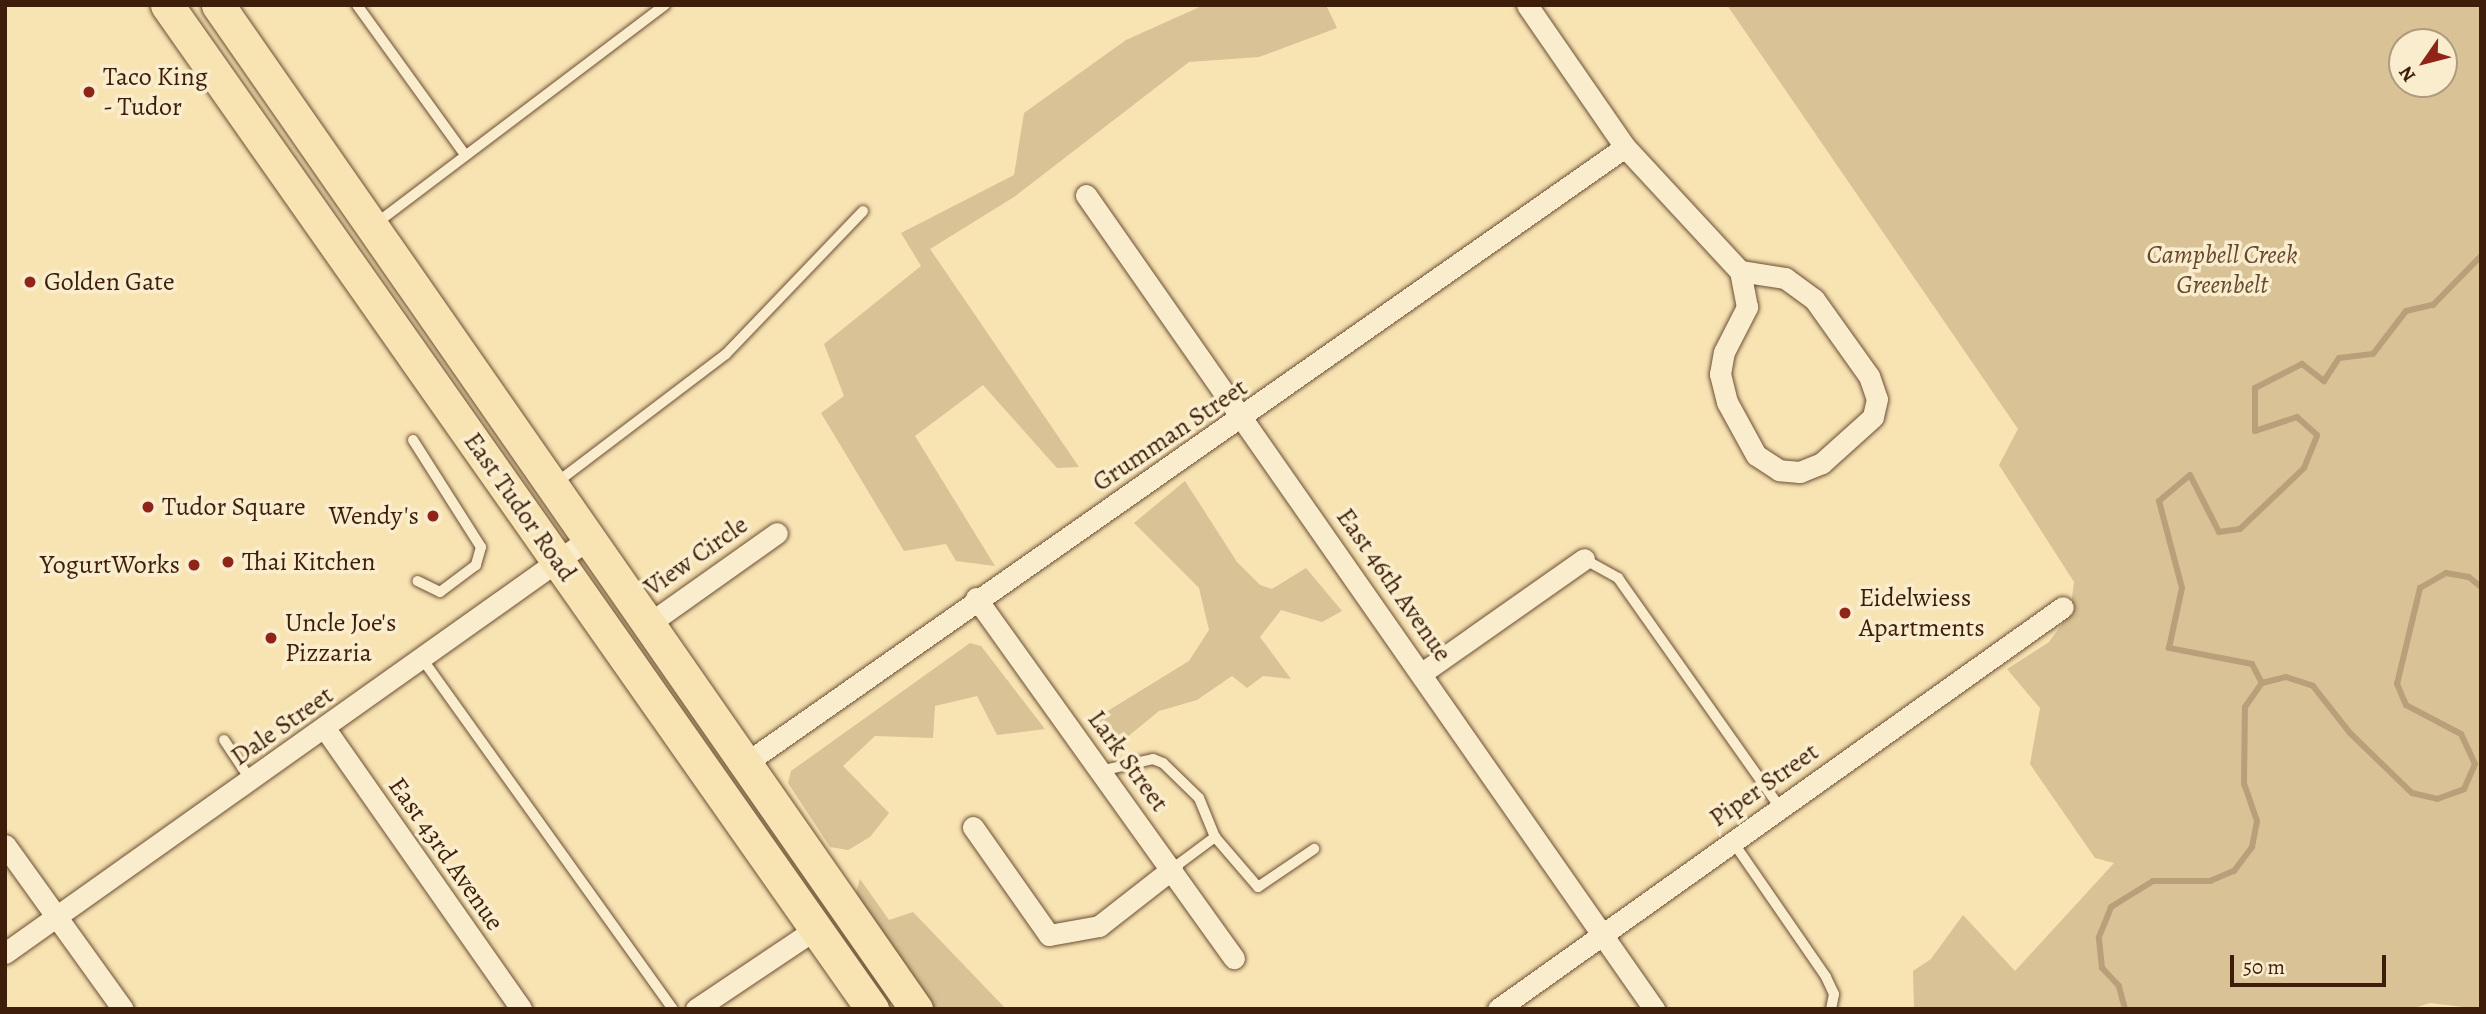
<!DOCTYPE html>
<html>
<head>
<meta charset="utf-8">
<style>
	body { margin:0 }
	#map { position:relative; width:2486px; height:1014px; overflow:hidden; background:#f8e3b3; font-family:Alegreya,serif }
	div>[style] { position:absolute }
	.green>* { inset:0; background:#d8c296 }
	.stream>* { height:6px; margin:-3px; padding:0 3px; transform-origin:3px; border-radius:3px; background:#b9a07a }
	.roads { filter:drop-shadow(0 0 2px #6c4f34) drop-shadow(0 0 2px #6c4f34) }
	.lane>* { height:10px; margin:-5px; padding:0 5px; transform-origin:5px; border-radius:5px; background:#faedce }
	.street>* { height:21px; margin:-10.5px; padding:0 10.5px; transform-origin:10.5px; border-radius:10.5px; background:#faedce }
	.primary>* { height:33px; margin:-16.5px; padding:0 16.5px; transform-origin:16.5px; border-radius:16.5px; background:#f8e3b3 }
	.dots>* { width:19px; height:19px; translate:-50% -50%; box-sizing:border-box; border:4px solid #faedce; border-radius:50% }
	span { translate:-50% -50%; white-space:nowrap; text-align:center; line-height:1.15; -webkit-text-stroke:7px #faedce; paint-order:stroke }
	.poi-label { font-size:26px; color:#3e1e0a }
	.left { translate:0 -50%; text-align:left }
	.right { translate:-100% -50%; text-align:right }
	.park-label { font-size:26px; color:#64472d; font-style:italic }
	.street-label { font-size:26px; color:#3e1e0a }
	.frame { position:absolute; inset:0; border:7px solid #3e1e0a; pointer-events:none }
	.north { position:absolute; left:2388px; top:28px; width:70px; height:70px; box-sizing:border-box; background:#faedce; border:2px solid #af9a80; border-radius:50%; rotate:235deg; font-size:19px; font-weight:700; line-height:28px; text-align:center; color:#3e1e0a }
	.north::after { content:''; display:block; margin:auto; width:24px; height:32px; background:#8f2418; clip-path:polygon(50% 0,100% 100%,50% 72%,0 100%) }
	.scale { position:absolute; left:2230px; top:955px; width:156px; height:32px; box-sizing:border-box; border:4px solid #3e1e0a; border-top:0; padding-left:9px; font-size:21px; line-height:24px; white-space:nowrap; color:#3e1e0a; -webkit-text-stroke:5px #faedce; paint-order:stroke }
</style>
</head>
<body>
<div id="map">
	<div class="green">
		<i style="clip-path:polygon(1204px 5px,1326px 5px,1337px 28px,1259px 57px,1189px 62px,1014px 197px,930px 249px,1079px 467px,1057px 468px,983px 385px,915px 436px,995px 566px,956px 561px,946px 544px,904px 551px,821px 413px,844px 396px,824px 344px,921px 266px,901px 233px,1014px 175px,1024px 113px,1126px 40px)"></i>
		<i style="clip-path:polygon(evenodd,1727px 5px,2481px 5px,2481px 1009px,2430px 1003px,2411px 1009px,1914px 1009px,1913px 971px,1931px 959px,1963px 915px,2015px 971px,2114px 863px,2095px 858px,2030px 764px,2040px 708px,2007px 669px,2049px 642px,2070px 613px,2074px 582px,1999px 465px,2018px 429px,1727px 5px,2402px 42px,2444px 42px,2444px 84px,2402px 84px,2402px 42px)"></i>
		<i style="clip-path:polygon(1185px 481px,1237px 562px,1260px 585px,1272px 589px,1306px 568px,1342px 611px,1322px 622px,1281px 610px,1260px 637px,1291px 679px,1263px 676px,1247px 688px,1232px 676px,1197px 700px,1159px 711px,1109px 752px,1088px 723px,1189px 661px,1209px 630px,1199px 588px,1134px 523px)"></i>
		<i style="clip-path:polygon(970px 643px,981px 646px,1045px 729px,997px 735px,977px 696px,935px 706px,933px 738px,875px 736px,843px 766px,889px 813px,870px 837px,848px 850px,830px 847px,788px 783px,791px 771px)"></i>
		<i style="clip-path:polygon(860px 879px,889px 920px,913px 912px,1006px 1009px,935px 1009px,855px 896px)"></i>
	</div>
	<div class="stream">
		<i style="left:2262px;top:683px;width:21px;rotate:-118deg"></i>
		<i style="left:2252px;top:664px;width:85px;rotate:-169.1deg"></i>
		<i style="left:2169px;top:648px;width:61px;rotate:-77.8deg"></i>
		<i style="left:2182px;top:588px;width:90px;rotate:-104.8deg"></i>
		<i style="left:2159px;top:501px;width:40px;rotate:-40deg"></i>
		<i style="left:2190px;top:475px;width:64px;rotate:63deg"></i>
		<i style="left:2219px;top:532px;width:21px;rotate:-8deg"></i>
		<i style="left:2240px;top:529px;width:88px;rotate:-43.6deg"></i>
		<i style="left:2304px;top:468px;width:35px;rotate:-68deg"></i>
		<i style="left:2317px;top:435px;width:27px;rotate:-138deg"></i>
		<i style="left:2297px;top:417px;width:44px;rotate:161.6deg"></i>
		<i style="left:2255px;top:431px;width:43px;rotate:-90deg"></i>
		<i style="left:2255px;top:388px;width:53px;rotate:-27.1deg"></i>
		<i style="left:2302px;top:364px;width:28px;rotate:38deg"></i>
		<i style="left:2324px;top:381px;width:27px;rotate:-57deg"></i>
		<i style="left:2339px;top:358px;width:34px;rotate:-7deg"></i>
		<i style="left:2373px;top:354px;width:54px;rotate:-52.5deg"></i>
		<i style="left:2406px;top:311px;width:28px;rotate:-13deg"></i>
		<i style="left:2433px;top:305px;width:69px;rotate:-45.6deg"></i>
		<i style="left:2262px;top:683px;width:25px;rotate:-14deg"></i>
		<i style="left:2286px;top:677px;width:28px;rotate:18deg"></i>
		<i style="left:2313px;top:686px;width:60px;rotate:51.8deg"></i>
		<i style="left:2350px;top:733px;width:86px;rotate:44.1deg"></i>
		<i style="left:2412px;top:793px;width:26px;rotate:13deg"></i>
		<i style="left:2437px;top:799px;width:29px;rotate:-20deg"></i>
		<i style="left:2464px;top:789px;width:27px;rotate:-66deg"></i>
		<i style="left:2475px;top:764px;width:33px;rotate:-115deg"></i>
		<i style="left:2461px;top:734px;width:62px;rotate:-152.2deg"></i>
		<i style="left:2406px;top:705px;width:23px;rotate:-113deg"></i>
		<i style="left:2397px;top:684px;width:99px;rotate:-76.5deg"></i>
		<i style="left:2420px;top:588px;width:30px;rotate:-30deg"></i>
		<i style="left:2446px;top:573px;width:23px;rotate:10deg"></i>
		<i style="left:2469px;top:577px;width:16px;rotate:40deg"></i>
		<i style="left:2125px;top:1009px;width:24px;rotate:-105deg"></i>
		<i style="left:2119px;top:986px;width:25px;rotate:-133deg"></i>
		<i style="left:2102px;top:968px;width:31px;rotate:-96deg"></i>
		<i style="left:2099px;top:937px;width:32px;rotate:-68deg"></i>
		<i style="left:2111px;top:907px;width:49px;rotate:-31.8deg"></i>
		<i style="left:2153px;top:881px;width:57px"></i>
		<i style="left:2210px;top:881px;width:26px;rotate:-23deg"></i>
		<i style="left:2234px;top:871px;width:30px;rotate:-53deg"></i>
		<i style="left:2252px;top:847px;width:26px;rotate:-79deg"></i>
		<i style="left:2257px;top:821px;width:39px;rotate:-109deg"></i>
		<i style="left:2244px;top:784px;width:77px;rotate:-89.3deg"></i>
		<i style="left:2245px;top:707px;width:29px;rotate:-55deg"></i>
	</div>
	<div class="roads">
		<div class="lane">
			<i style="left:357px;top:5px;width:185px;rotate:54.2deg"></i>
			<i style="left:374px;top:225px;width:365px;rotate:-37.1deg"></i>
			<i style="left:413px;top:440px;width:127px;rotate:57.6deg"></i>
			<i style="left:481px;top:547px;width:19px;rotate:106deg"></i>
			<i style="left:476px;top:565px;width:45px;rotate:143.1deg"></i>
			<i style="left:440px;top:592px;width:25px;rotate:-154deg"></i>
			<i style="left:556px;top:483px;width:213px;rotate:-37.2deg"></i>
			<i style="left:726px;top:354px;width:198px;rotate:-46.2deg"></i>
			<i style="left:1584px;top:559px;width:39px;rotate:29deg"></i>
			<i style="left:1618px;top:578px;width:281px;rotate:54.8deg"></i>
			<i style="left:423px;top:660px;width:429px;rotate:54.4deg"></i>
			<i style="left:224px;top:740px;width:50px;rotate:56.3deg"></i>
			<i style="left:1100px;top:771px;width:54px;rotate:-12.8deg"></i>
			<i style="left:1153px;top:759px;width:11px;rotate:22deg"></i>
			<i style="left:1163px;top:763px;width:50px;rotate:44.2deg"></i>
			<i style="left:1199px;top:798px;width:42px;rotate:67.7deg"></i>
			<i style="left:1733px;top:842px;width:164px;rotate:55.4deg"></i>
			<i style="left:1826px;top:977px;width:19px;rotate:65deg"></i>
			<i style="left:1834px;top:994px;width:15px;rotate:101deg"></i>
			<i style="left:1172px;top:869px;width:54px;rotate:-36.7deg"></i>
			<i style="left:1215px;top:837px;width:66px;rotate:49.3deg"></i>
			<i style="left:1258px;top:887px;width:68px;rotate:-34.2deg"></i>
		</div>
		<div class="street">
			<i style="left:1527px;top:5px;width:173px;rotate:55.4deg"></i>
			<i style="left:1625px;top:147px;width:169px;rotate:47.2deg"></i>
			<i style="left:1740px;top:271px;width:46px;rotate:8.8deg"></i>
			<i style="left:1785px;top:278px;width:36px;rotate:36deg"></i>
			<i style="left:1814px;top:299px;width:95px;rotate:54.5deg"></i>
			<i style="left:1869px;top:376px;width:24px;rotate:71deg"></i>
			<i style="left:1877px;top:399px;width:18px;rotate:103deg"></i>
			<i style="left:1873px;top:417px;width:69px;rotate:138deg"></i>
			<i style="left:1822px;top:463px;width:24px;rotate:158deg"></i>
			<i style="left:1800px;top:472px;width:21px;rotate:-175deg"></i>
			<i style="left:1779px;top:470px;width:27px;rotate:-147deg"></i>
			<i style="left:1756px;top:455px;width:60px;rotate:-118.7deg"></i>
			<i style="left:1727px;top:402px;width:29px;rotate:-104deg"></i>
			<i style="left:1720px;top:374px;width:22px;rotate:-80deg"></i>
			<i style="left:1724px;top:352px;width:51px;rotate:-62.9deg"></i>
			<i style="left:1747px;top:307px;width:37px;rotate:-101deg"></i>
			<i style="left:1086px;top:195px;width:993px;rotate:55.09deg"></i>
			<i style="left:976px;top:598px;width:443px;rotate:54.4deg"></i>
			<i style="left:647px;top:625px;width:159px;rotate:-35.3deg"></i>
			<i style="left:1422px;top:673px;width:198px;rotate:-35.1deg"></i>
			<i style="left:326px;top:730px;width:340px;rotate:55deg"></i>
			<i style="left:743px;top:765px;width:1077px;rotate:-35.02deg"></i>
			<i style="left:973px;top:827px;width:132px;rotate:54.9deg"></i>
			<i style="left:1049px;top:935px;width:51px;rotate:-10.2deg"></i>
			<i style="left:1099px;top:926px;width:93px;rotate:-38deg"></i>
			<i style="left:5px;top:845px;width:202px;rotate:54.3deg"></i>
			<i style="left:5px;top:953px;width:714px;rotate:-35.36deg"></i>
			<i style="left:696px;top:1009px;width:146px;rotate:-33.8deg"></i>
			<i style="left:1498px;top:1009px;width:693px;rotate:-35.43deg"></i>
		</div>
		<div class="primary">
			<i style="left:167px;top:5px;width:1227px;rotate:54.92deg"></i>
			<i style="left:218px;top:5px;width:1223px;rotate:55.19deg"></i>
		</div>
	</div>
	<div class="dots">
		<i style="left:89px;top:92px;background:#8f2418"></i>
		<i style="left:30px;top:282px;background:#8f2418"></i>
		<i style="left:148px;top:507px;background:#8f2418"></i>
		<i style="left:433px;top:516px;background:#8f2418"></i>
		<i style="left:228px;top:562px;background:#8f2418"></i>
		<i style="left:194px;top:565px;background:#8f2418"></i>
		<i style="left:1845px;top:613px;background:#8f2418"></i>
		<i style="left:271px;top:638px;background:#8f2418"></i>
	</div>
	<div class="poi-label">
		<span class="left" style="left:103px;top:92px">Taco King<br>- Tudor</span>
		<span class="left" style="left:44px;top:282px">Golden Gate</span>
		<span class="left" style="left:162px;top:507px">Tudor Square</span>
		<span class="right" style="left:419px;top:516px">Wendy's</span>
		<span class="left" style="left:242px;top:562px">Thai Kitchen</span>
		<span class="right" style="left:180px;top:565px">YogurtWorks</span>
		<span class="left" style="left:1859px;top:613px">Eidelwiess<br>Apartments</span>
		<span class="left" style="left:285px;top:638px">Uncle Joe's<br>Pizzaria</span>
	</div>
	<div class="park-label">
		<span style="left:2222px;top:270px">Campbell Creek<br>Greenbelt</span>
	</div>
	<div class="street-label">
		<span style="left:1170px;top:435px;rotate:-34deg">Grumman Street</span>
		<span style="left:520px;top:507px;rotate:55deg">East Tudor Road</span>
		<span style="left:696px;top:556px;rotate:-35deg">View Circle</span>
		<span style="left:1394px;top:585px;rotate:55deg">East 46th Avenue</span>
		<span style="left:282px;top:726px;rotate:-35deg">Dale Street</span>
		<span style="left:1128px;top:761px;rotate:54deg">Lark Street</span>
		<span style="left:1764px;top:785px;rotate:-35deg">Piper Street</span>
		<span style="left:446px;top:854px;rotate:55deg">East 43rd Avenue</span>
	</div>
	<div class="frame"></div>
	<div class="north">N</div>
	<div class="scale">50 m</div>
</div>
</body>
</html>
